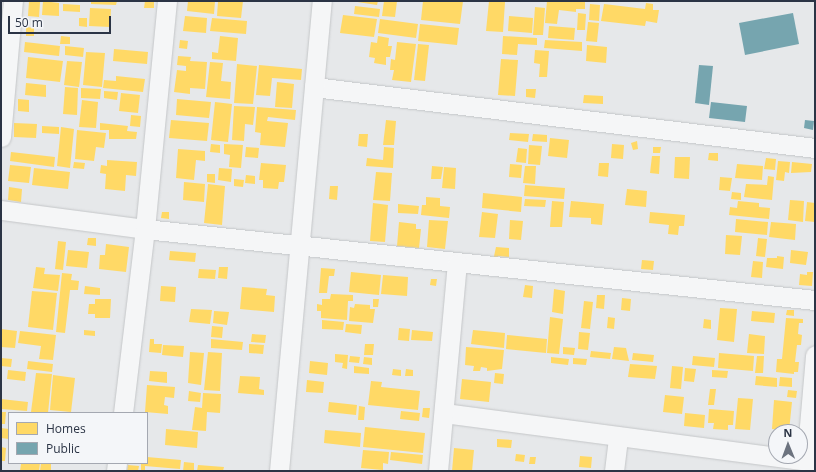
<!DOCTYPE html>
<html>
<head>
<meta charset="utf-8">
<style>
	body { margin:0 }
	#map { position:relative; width:816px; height:472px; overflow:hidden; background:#e6e8ea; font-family:"Open Sans",sans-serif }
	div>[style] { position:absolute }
	.homes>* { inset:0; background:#ffd966 }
	.public>* { inset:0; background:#76a5af }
	.roads { filter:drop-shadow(0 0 1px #c4c6c8) drop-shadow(0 0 1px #c4c6c8) }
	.minor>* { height:19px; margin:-9.5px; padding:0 9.5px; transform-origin:9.5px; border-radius:9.5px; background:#f5f6f7 }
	span { translate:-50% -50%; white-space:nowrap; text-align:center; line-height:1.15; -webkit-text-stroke:4px #f4f6f9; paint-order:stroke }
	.frame { position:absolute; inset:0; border:2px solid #2b3445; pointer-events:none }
	.legend { position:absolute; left:8px; top:412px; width:140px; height:52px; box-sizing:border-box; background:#f4f6f9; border:1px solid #a4a8b1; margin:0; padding:5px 7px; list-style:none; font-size:12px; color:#2b3445 }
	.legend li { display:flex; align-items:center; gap:8px; height:20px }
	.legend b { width:20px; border:1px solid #a4a8b1 }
	.north { position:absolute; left:768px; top:424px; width:40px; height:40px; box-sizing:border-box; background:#f4f6f9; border:1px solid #a4a8b1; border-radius:50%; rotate:359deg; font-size:11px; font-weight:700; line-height:16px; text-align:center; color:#2b3445 }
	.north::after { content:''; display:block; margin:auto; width:14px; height:18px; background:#6c737f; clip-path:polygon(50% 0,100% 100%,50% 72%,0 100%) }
	.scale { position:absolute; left:8px; top:16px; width:103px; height:18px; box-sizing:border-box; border:2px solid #2b3445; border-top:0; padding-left:5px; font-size:12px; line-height:14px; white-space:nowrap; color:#2b3445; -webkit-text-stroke:3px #f4f6f9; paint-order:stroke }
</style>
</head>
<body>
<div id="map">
	<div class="homes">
		<i style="clip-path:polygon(29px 1px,40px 2px,39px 17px,28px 16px)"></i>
		<i style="clip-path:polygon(43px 1px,59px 3px,59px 16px,42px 15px)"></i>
		<i style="clip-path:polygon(91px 1px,117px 1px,116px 5px,91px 4px)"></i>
		<i style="clip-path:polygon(145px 1px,154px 1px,154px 8px,144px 8px)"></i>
		<i style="clip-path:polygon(188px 1px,215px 1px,214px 14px,187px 11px)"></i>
		<i style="clip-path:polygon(218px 1px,243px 1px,241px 18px,217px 16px)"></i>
		<i style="clip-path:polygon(351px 1px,378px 1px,377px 5px)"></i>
		<i style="clip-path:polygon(384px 1px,397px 1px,395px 17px,382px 16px)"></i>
		<i style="clip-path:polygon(423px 1px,463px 1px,460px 24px,421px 20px)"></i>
		<i style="clip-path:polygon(489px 1px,505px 2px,503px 32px,486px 31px)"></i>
		<i style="clip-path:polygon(547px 1px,585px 1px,585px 9px,576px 9px,576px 12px,559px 10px,557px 24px,545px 23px)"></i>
		<i style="clip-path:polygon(646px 3px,653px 4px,653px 10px,659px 10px,657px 23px,646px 21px,645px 26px,601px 21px,604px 4px,645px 9px)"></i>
		<i style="clip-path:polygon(63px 4px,80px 5px,80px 12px,63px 11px)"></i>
		<i style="clip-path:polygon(590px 4px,600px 5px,599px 21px,589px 20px)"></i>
		<i style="clip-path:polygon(355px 6px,380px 9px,379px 17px,354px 14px)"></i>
		<i style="clip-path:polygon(535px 7px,545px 8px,543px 35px,533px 35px)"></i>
		<i style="clip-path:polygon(90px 8px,111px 9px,110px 27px,89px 26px)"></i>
		<i style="clip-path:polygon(578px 13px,586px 14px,585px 30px,577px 30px)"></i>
		<i style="clip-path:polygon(343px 15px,377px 19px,374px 37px,340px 33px)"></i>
		<i style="clip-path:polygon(185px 16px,207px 18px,206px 33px,183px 31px)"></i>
		<i style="clip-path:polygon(509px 16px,533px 18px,532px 33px,508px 31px)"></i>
		<i style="clip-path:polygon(79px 18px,87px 18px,87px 27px,79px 26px)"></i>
		<i style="clip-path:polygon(212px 18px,247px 21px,246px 34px,210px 31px)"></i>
		<i style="clip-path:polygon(380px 19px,418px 24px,416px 38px,378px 33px)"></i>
		<i style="clip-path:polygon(588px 22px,599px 23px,597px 42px,586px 41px)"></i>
		<i style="clip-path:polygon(420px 24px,459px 28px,457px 45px,418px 41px)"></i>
		<i style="clip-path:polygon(549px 26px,575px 28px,574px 40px,548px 38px)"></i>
		<i style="clip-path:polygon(26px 27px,34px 28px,34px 36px,26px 36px)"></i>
		<i style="clip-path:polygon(61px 36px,70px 37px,70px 44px,60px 44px)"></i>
		<i style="clip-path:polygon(220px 36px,238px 38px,236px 61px,212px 59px,212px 52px,218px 53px)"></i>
		<i style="clip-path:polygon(378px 36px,389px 38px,388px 46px,392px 46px,390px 57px,386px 57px,386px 65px,374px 63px,375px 58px,369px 57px,371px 42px,377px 43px)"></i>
		<i style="clip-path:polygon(503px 36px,537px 38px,537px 45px,518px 44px,517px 55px,502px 54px)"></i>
		<i style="clip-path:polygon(180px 40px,188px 41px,187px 49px,179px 48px)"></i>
		<i style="clip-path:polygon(545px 40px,582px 42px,582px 51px,544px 48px)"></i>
		<i style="clip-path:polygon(25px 42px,60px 46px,59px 56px,24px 52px)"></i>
		<i style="clip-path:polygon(397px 42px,416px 44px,411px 82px,392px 80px,394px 70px,390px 70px,391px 59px,395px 60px)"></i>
		<i style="clip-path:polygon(418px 44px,429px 45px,425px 81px,414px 80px)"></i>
		<i style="clip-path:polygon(587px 45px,607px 47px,606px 63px,586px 61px)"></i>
		<i style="clip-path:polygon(65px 46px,84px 48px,83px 57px,65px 55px)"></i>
		<i style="clip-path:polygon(114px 49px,148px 52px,147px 64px,113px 61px)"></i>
		<i style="clip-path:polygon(535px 50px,549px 51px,547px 77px,539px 77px,540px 64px,534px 63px)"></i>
		<i style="clip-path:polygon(86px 52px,105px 53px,102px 87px,83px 85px)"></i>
		<i style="clip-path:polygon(178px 56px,191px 57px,190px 61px,207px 62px,205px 89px,190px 88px,190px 94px,174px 92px,177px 70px,186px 71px,186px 66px,177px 65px)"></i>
		<i style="clip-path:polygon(28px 57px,63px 61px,60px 82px,26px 78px)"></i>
		<i style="clip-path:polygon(501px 59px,518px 60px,515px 96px,498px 95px)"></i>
		<i style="clip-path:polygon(67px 61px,82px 62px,79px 87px,64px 85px)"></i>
		<i style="clip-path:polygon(210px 62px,223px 63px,221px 81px,231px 82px,230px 99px,206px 97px)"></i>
		<i style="clip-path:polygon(237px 64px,257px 66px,253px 104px,234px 103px)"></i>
		<i style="clip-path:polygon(259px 65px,302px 69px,301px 80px,272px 78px,270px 96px,256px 95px)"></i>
		<i style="clip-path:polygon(116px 76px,145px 79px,143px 92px,103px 88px,104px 80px,116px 81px)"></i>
		<i style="clip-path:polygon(277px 82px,294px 84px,292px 108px,275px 107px)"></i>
		<i style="clip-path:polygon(26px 83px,46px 85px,46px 97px,25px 95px)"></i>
		<i style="clip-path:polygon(65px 87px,78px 88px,77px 115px,63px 114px)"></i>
		<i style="clip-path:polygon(81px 88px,101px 89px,100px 99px,81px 98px)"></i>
		<i style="clip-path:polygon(526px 89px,536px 89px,535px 98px,526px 97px)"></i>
		<i style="clip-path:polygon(104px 91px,118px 92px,117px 100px,104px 98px)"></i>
		<i style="clip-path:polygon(121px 93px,140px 95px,138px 113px,119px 111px)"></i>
		<i style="clip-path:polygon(584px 95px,603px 96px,603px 104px,583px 103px)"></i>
		<i style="clip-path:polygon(18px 99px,29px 100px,29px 112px,18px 111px)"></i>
		<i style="clip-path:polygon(177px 99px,211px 102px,209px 118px,176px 115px)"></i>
		<i style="clip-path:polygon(82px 100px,98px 102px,96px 128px,79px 127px)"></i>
		<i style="clip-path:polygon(215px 102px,232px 104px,228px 142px,211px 140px)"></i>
		<i style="clip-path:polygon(234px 106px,255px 107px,253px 125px,245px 124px,244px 141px,232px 140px)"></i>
		<i style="clip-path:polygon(257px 107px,296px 110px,295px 120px,268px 117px,267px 121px,288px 123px,285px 147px,260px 145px,261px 133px,255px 132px)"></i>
		<i style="clip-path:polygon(131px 115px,141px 116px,140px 127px,130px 126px)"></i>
		<i style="clip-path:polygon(171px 120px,209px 123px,207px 141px,169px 138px)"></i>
		<i style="clip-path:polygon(386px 120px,396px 121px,394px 145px,383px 145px)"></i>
		<i style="clip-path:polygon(14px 123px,37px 124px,36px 138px,14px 137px)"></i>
		<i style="clip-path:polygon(100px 123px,128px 126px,127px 131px,137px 132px,136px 139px,109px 139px,109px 130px,100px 130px)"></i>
		<i style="clip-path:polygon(42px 126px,59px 127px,59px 134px,42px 133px)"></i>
		<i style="clip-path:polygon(61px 127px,74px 129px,70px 168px,57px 166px)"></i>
		<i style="clip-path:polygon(77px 130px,106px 133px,104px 148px,96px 147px,94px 161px,75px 159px)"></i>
		<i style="clip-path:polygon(510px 133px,529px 134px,528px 142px,509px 140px)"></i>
		<i style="clip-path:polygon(359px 134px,368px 134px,367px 147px,358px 146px)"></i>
		<i style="clip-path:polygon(533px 134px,547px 135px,547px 142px,532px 141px)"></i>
		<i style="clip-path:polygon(550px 138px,569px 140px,567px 158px,548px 156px)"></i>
		<i style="clip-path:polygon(637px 141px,638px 149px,633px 150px,631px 143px)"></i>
		<i style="clip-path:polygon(211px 144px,220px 145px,220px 153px,210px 152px)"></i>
		<i style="clip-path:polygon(224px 144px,243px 145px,241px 168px,229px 167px,230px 155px,224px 154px)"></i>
		<i style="clip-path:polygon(612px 144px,624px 145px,623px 159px,611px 158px)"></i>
		<i style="clip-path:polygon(529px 145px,542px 146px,540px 165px,528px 164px)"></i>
		<i style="clip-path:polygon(246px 147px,259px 148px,258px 158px,245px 157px)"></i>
		<i style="clip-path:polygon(384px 147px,394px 148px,393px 168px,366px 166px,367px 158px,383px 160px)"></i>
		<i style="clip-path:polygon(653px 147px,661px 147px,660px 153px,653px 153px)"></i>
		<i style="clip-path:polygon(518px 148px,527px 149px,526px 163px,516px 162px)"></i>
		<i style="clip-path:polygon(178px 149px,205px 151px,205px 161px,196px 160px,194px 180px,176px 178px)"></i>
		<i style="clip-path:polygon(11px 152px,55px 157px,54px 167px,10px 161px)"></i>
		<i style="clip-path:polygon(709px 153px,718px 153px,718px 161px,708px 160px)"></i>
		<i style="clip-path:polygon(652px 156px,660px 156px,659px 174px,650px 173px)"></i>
		<i style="clip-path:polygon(675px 157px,690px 157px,689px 179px,674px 178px)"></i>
		<i style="clip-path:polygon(766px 158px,776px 159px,775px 170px,764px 169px)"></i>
		<i style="clip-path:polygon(107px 160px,137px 162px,136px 176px,126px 175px,125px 191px,105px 189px,106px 174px,100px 173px,101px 165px,107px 166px)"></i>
		<i style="clip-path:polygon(778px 161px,790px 162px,789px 173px,785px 172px,784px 181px,776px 180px)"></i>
		<i style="clip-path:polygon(74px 162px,85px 163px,84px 169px,73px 168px)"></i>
		<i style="clip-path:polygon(792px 162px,812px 164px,811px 172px,791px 173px)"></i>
		<i style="clip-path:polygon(261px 163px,286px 165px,284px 182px,279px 182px,278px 189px,263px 188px,263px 180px,259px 180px)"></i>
		<i style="clip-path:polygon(599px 163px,609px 163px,608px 177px,598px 176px)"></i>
		<i style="clip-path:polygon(510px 164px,522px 165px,521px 178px,509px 177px)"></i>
		<i style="clip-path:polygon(737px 164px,763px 166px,762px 180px,735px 178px)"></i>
		<i style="clip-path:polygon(10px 165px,31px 167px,29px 183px,8px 181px)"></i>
		<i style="clip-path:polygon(432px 166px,443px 167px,441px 179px,431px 179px)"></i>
		<i style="clip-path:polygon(525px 166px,536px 166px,535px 184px,523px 183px)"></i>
		<i style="clip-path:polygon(444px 167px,456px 168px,455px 189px,442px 188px)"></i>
		<i style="clip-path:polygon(34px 168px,70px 172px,68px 189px,32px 185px)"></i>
		<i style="clip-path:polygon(219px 168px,232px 169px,231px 182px,218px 180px)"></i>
		<i style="clip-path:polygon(376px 172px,392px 173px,390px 201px,373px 200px)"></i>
		<i style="clip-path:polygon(207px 174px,215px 174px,215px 183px,207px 182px)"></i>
		<i style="clip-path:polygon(246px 175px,255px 176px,255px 184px,245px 183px)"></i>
		<i style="clip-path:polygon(768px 176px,774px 177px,772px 200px,744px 197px,746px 184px,767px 185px)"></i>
		<i style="clip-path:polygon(720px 177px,732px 178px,730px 191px,719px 190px)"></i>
		<i style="clip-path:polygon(234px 179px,244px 180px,243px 187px,234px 186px)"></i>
		<i style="clip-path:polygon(184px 182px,205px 184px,204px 202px,183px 200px)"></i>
		<i style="clip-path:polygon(208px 184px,225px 186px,222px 225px,204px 223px)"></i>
		<i style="clip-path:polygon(525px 185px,565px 188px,564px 199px,524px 196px)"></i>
		<i style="clip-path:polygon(330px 186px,338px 186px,337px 200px,329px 199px)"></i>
		<i style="clip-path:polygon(9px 187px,22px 189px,21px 202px,8px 200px)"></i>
		<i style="clip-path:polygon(627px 189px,647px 191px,646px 207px,625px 205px)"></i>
		<i style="clip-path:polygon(732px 192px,741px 193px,741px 200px,731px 199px)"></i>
		<i style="clip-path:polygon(483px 193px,522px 197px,521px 212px,482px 208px)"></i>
		<i style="clip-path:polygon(426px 197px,440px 198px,440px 206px,450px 207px,449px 218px,421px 215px,422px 205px,426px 205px)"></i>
		<i style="clip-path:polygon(525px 199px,546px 200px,545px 207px,524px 206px)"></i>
		<i style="clip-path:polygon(790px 200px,804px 201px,803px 222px,788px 220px)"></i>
		<i style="clip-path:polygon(552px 201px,564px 202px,562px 227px,550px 227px)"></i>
		<i style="clip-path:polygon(571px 201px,604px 204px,602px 225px,591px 224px,591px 218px,569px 217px)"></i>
		<i style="clip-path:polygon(738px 201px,759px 203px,759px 207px,770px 208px,769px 219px,729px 215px,730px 207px,737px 208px)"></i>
		<i style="clip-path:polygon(807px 202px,815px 203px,815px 222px,805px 221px)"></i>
		<i style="clip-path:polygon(373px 203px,388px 205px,385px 242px,370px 241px)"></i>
		<i style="clip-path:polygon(398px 204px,419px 206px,418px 214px,398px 213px)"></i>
		<i style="clip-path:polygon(162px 212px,169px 212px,169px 219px,161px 218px)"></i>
		<i style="clip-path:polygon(482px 212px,498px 214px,495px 238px,479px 237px)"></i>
		<i style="clip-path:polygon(650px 212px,685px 215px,684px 226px,679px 226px,678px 235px,668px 234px,669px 225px,649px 223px)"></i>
		<i style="clip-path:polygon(736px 219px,768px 222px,767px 235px,735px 232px)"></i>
		<i style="clip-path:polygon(429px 220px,448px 221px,445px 249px,427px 247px)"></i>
		<i style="clip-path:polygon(510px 220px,523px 221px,521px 240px,509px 239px)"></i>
		<i style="clip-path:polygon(399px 222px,416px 224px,416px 229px,421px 229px,419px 248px,397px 246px)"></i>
		<i style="clip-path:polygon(771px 222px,796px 224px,795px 240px,769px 237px)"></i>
		<i style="clip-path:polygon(726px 235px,742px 236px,740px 255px,725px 254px)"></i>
		<i style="clip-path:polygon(88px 238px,96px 238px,96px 246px,87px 245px)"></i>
		<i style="clip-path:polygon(758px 238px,767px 239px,765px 257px,756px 256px)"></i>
		<i style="clip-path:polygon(58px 241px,66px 242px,63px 270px,55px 269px)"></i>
		<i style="clip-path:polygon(106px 244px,129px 247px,126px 272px,99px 269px,100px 255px,105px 255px)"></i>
		<i style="clip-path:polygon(496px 247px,509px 248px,509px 257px,498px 256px,498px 261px,493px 261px)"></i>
		<i style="clip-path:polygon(68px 250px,89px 252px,87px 268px,66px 266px)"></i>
		<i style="clip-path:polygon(791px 250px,808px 252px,806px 265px,790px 263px)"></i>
		<i style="clip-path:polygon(170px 251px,196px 253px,195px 262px,169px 260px)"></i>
		<i style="clip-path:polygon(777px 256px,784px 257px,783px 269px,766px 267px,767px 258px,777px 258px)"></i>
		<i style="clip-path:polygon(642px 260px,654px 261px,653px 270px,641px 269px)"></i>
		<i style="clip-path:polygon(753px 261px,763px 262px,762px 278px,751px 277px)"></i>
		<i style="clip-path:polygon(36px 267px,45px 268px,44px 274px,60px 275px,58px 291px,33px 288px)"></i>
		<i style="clip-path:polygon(219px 267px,228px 267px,227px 279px,218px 278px)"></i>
		<i style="clip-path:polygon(321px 268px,335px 269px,334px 276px,329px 276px,327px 293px,319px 293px)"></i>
		<i style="clip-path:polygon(199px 269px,216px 270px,215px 279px,198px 278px)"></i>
		<i style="clip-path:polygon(351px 272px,381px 275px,379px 295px,349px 292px)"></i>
		<i style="clip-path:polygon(807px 272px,813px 272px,812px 286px,799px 285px,800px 274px,807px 275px)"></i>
		<i style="clip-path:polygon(62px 273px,72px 274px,71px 280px,79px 281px,78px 290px,70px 290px,65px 333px,56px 332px)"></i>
		<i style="clip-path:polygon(383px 275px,408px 277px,407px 296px,381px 294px)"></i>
		<i style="clip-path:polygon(431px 279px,437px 279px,436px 286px,430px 285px)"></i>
		<i style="clip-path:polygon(525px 285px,533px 286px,532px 298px,523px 297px)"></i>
		<i style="clip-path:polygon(85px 286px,100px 288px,100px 295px,84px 294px)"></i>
		<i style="clip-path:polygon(161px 286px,176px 287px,175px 302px,160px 301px)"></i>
		<i style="clip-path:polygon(242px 287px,267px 289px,266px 295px,275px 296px,274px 312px,240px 309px)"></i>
		<i style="clip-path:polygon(554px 289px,565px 291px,563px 314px,552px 312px)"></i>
		<i style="clip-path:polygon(32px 291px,57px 293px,53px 330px,28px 327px)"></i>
		<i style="clip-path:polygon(331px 294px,353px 295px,353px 301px,348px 301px,347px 320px,321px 318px,321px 311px,317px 311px,317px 304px,322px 305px,322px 299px,330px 299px)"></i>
		<i style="clip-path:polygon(597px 295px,605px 295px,604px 309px,596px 308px)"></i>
		<i style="clip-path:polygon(622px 298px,631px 299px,630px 311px,621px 310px)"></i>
		<i style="clip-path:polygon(95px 299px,111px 299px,110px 318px,95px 318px,95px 314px,88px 314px,89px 304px,95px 304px)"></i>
		<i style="clip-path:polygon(373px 299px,379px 299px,378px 307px,373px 307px)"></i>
		<i style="clip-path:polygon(584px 301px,593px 302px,590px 329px,581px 328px)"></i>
		<i style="clip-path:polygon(355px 304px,370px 305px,370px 309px,375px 309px,373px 323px,349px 321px,350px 307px,354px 308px)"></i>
		<i style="clip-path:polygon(720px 308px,737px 309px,734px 342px,717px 340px)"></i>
		<i style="clip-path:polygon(191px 309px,212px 310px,210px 324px,189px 322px)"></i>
		<i style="clip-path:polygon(787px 310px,794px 310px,794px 316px,786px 315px)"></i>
		<i style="clip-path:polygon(214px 311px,229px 312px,227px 325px,213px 323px)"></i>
		<i style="clip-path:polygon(752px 311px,775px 313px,774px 323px,751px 321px)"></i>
		<i style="clip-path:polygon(550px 317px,563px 319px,559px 354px,547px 353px)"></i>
		<i style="clip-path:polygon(608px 317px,615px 318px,614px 329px,607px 328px)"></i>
		<i style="clip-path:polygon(786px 318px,803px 319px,803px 323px,799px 323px,798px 334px,802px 335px,801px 345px,797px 345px,795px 362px,799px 362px,798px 372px,794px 372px,794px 374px,776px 372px,777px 359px,782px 359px)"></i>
		<i style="clip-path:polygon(704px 319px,711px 320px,711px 329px,703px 328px)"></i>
		<i style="clip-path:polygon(322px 320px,344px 322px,343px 330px,322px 329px)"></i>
		<i style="clip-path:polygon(346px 324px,362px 325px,361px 334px,345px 332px)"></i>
		<i style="clip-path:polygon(212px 326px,223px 327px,222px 338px,211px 337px)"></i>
		<i style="clip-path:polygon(399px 328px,410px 329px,409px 341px,398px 340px)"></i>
		<i style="clip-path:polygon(1px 329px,17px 331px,15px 348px,1px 347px)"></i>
		<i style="clip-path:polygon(84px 330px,95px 331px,95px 336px,84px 335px)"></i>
		<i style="clip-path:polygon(412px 330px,433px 332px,432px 341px,411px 340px)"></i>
		<i style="clip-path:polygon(473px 330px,505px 333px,504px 348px,471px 344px)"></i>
		<i style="clip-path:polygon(20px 331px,56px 335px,53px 360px,39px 359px,41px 346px,18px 343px)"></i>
		<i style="clip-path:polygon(579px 332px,590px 333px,588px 350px,578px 349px)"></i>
		<i style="clip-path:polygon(252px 334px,266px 335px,265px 343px,251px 342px)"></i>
		<i style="clip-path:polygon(749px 334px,765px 336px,764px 354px,747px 353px)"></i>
		<i style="clip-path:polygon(507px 335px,547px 339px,546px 353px,506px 349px)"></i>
		<i style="clip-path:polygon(150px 339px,154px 339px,154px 344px,162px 344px,161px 353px,149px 352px)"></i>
		<i style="clip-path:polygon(211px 339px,243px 342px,242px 350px,211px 348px)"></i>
		<i style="clip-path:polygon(249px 344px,264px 345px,263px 354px,249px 353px)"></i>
		<i style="clip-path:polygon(365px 344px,374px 344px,373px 355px,364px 355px)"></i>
		<i style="clip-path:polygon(163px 345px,184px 346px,183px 357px,162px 355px)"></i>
		<i style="clip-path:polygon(466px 347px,504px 350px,502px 369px,487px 371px,487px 368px,481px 367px,480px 371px,473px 371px,474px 366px,465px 365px)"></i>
		<i style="clip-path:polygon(563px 347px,575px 348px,574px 355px,563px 354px)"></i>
		<i style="clip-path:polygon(614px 347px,626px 348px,629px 361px,612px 359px)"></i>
		<i style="clip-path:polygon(591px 351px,611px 353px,610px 359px,590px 357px)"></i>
		<i style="clip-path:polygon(190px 352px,204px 353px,201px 385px,188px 383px)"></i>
		<i style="clip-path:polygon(208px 352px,222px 353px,220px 391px,204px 390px)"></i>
		<i style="clip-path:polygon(633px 353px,654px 355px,653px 362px,632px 360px)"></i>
		<i style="clip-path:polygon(719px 353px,754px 356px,753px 371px,718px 368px)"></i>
		<i style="clip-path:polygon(335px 354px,348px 355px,347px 369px,342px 368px,343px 363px,335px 362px)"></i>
		<i style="clip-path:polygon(350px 356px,360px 357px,359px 363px,349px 362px)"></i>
		<i style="clip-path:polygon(693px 356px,715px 358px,714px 367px,692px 365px)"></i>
		<i style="clip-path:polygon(757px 356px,764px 356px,763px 373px,755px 373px)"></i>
		<i style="clip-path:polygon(364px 357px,372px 358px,372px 365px,363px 364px)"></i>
		<i style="clip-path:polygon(551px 357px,569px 359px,568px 365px,551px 363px)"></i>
		<i style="clip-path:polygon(1px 358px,12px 359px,11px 367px,1px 366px)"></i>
		<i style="clip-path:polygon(573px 358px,587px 359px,586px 365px,573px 364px)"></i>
		<i style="clip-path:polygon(28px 361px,53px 364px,52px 372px,27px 369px)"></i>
		<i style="clip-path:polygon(310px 361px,328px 363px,327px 375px,309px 373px)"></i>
		<i style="clip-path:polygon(630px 364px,657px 366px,655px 379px,628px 377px)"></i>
		<i style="clip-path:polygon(354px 366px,369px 368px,369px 374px,354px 373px)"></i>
		<i style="clip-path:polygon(672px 366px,683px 367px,681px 389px,670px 388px)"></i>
		<i style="clip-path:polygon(685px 368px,696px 369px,694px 382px,684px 381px)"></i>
		<i style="clip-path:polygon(393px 369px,401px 370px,401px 376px,392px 375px)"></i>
		<i style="clip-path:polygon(406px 369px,413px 370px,413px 376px,405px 376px)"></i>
		<i style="clip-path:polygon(8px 370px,26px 372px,25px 381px,7px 379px)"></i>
		<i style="clip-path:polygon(712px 370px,728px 371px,727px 378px,712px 377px)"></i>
		<i style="clip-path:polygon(150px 371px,167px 372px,167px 383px,149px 381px)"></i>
		<i style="clip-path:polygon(36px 373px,52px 374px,48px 413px,31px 412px)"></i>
		<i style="clip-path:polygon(495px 373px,504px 374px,503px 384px,494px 383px)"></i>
		<i style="clip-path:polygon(53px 375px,75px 378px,71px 412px,50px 410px)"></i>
		<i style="clip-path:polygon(240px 376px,260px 377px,259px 389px,264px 390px,264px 395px,238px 393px)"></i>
		<i style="clip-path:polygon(756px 376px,777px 378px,777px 387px,755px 385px)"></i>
		<i style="clip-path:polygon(780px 377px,792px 378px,792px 387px,779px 386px)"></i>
		<i style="clip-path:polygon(462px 379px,491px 382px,489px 402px,460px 399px)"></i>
		<i style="clip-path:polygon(307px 380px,324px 382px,323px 393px,306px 392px)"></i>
		<i style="clip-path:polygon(371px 381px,382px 382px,381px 387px,420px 391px,418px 410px,368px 405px)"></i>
		<i style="clip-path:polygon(147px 385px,175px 387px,174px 398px,165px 397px,164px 405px,168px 406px,168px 414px,145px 412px)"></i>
		<i style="clip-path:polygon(710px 389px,716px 389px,714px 405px,708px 405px)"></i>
		<i style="clip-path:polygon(788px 390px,797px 391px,796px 398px,787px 397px)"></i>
		<i style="clip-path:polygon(189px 391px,201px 393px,200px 402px,188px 401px)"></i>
		<i style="clip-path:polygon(203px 393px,221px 394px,220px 413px,207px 412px,206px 431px,192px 430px,195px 407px,202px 408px)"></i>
		<i style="clip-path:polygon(665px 395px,684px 397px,682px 414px,663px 412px)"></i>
		<i style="clip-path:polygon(738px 398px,753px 399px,750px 430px,735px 429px)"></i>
		<i style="clip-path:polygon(1px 399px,28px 402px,27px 411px,1px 409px)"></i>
		<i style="clip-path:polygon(774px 400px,792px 402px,789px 431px,772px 429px)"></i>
		<i style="clip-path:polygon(329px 402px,357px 405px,356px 415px,328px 412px)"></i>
		<i style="clip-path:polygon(359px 406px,365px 407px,364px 420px,358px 420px)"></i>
		<i style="clip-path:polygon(423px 408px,430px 408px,429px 418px,422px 417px)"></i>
		<i style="clip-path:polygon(709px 409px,734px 411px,733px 425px,728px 425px,728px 430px,713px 429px,714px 423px,708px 423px)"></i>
		<i style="clip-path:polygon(401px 411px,420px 413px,419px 421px,400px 419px)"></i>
		<i style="clip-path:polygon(1px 412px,6px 412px,5px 424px,1px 424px)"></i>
		<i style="clip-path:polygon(685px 413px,705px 415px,704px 428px,684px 426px)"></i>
		<i style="clip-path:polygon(365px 427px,425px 433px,423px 453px,363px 447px)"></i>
		<i style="clip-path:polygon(1px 428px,9px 429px,9px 439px,1px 438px)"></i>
		<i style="clip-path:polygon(166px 429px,198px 432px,197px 448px,165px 445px)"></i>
		<i style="clip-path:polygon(325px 430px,361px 433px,360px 447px,324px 443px)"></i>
		<i style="clip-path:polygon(497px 439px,512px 440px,511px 448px,497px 447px)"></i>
		<i style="clip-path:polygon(1px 447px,6px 448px,5px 461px,1px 461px)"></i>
		<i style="clip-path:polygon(454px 448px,474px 450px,472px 471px,452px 471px)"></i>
		<i style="clip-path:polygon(363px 450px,389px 452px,388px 464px,383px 463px,383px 470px,361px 468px)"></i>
		<i style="clip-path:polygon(391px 452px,423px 455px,422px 464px,390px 460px)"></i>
		<i style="clip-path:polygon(516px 454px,525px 455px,524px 462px,515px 461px)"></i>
		<i style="clip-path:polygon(580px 456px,592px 457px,591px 468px,579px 467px)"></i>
		<i style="clip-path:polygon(147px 457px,181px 460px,180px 469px,145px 466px,145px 470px,141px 470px,141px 463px,147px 463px)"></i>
		<i style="clip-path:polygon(530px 457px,536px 457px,535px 464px,529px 464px)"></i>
		<i style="clip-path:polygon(184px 462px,194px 463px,194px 471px,183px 471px)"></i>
		<i style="clip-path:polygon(40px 463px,39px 471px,20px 471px,21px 464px)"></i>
		<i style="clip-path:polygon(41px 463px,51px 463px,51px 471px,40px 471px)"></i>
		<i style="clip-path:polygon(128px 465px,139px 466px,138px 471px,127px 471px)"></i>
		<i style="clip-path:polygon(198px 465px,224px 467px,223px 471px,197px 471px)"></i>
	</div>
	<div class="public">
		<i style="clip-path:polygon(793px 13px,799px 44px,745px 55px,739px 23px)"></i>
		<i style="clip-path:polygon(699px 65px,713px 66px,709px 105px,695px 103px)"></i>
		<i style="clip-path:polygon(711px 102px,747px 106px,745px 122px,709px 118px)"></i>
		<i style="clip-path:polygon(805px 120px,814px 121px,813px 130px,804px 128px)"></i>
	</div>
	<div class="roads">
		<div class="minor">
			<i style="left:314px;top:87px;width:505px;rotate:6.94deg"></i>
			<i style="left:1px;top:137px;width:137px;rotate:-85deg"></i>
			<i style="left:1px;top:210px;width:145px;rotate:7.5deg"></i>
			<i style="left:145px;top:229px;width:674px;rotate:6.05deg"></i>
			<i style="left:123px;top:413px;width:185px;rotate:-83.2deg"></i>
			<i style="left:145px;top:229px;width:229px;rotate:-84.5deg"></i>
			<i style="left:444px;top:413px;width:374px;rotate:7.5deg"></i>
			<i style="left:806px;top:461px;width:106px;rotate:-85.1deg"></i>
			<i style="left:116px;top:471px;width:8px;rotate:-83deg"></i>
			<i style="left:279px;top:471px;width:472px;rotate:-84.8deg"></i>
			<i style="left:438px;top:471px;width:208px;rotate:-84.8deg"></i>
			<i style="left:614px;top:471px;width:34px;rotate:-83deg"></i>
		</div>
	</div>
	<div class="frame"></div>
	<ul class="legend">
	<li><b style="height:11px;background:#ffd966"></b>Homes</li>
	<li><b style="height:11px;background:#76a5af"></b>Public</li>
	</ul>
	<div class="north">N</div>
	<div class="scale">50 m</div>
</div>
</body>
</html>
